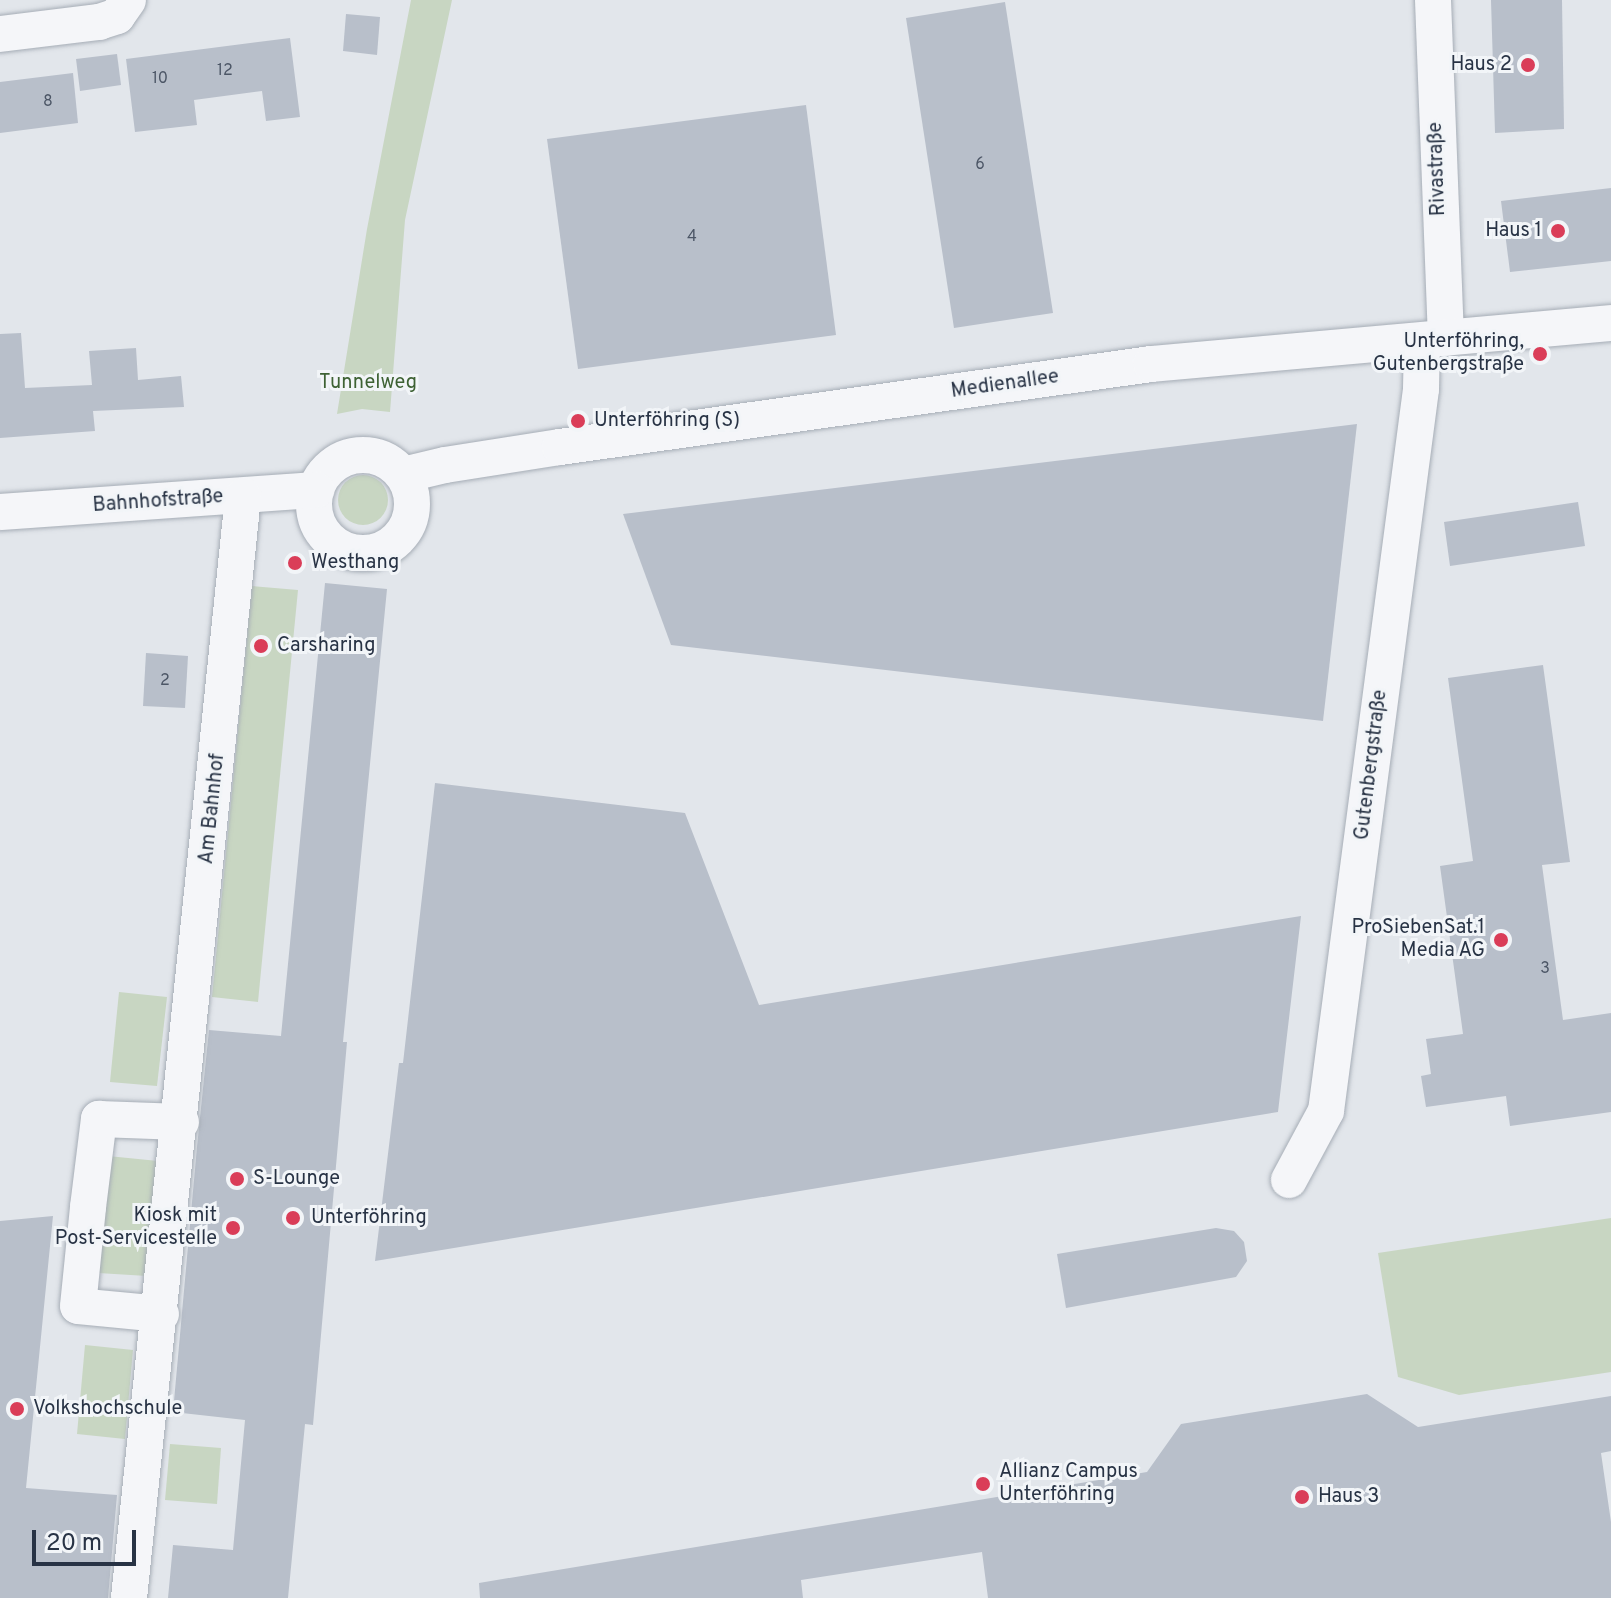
<!DOCTYPE html>
<html>
<head>
<meta charset="utf-8">
<style>
	body { margin:0 }
	#map { position:relative; width:1611px; height:1598px; overflow:hidden; background:#e2e6eb; font-family:Overpass,sans-serif }
	div>[style] { position:absolute }
	.green>* { inset:0; background:#c8d6c2 }
	.round { border-radius:50% }
	.building>* { inset:0; background:#b8bfca }
	.roads { filter:drop-shadow(0 0 2px #a6adb6) drop-shadow(0 0 2px #a6adb6) }
	.street>* { height:36px; margin:-18px; padding:0 18px; transform-origin:18px; border-radius:18px; background:#f5f6f9 }
	.street>.ring { margin:-18px; padding:0; box-sizing:content-box; background:none; border:36px solid #f5f6f9; border-radius:50% }
	.dots>* { width:22px; height:22px; translate:-50% -50%; box-sizing:border-box; border:4px solid #f2f5f8; border-radius:50% }
	span { translate:-50% -50%; white-space:nowrap; text-align:center; line-height:1.15; -webkit-text-stroke:6px #f2f5f8; paint-order:stroke }
	.number-label { font-size:16px; color:#4c5666 }
	.number-label span { -webkit-text-stroke-width:0 }
	.poi-label { font-size:20px; color:#283345 }
	.right { translate:-100% -50%; text-align:right }
	.left { translate:0 -50%; text-align:left }
	.street-label { font-size:20px; color:#283345 }
	.park-label { font-size:20px; color:#3e6234 }
	.scale { position:absolute; left:32px; top:1530px; width:104px; height:36px; box-sizing:border-box; border:4px solid #283345; border-top:0; padding-left:10px; font-size:24px; line-height:28px; white-space:nowrap; color:#283345; -webkit-text-stroke:6px #f2f5f8; paint-order:stroke }
</style>
</head>
<body>
<div id="map">
	<div class="green">
		<i style="clip-path:polygon(411px 0,452px 0,405px 220px,390px 412px,362px 409px,337px 414px,367px 229px)"></i>
		<i class="round" style="left:338px;top:475px;width:50px;height:50px"></i>
		<i style="clip-path:polygon(252px 586px,298px 590px,258px 1002px,212px 997px)"></i>
		<i style="clip-path:polygon(119px 992px,167px 997px,157px 1086px,110px 1082px)"></i>
		<i style="clip-path:polygon(108px 1156px,158px 1161px,147px 1276px,98px 1273px)"></i>
		<i style="clip-path:polygon(1611px 1218px,1611px 1372px,1459px 1395px,1398px 1377px,1378px 1253px)"></i>
		<i style="clip-path:polygon(85px 1345px,133px 1350px,125px 1439px,77px 1434px)"></i>
		<i style="clip-path:polygon(170px 1444px,221px 1448px,217px 1504px,165px 1500px)"></i>
	</div>
	<div class="building">
		<i style="clip-path:polygon(1491px 0,1562px 0,1564px 129px,1495px 133px)"></i>
		<i style="clip-path:polygon(1005px 2px,1053px 313px,954px 328px,906px 18px)"></i>
		<i style="clip-path:polygon(346px 14px,380px 17px,377px 55px,343px 51px)"></i>
		<i style="clip-path:polygon(290px 38px,300px 117px,266px 121px,262px 91px,194px 100px,197px 125px,135px 132px,126px 59px)"></i>
		<i style="clip-path:polygon(117px 54px,121px 85px,80px 91px,76px 59px)"></i>
		<i style="clip-path:polygon(73px 73px,78px 123px,0 133px,0 82px)"></i>
		<i style="clip-path:polygon(806px 105px,836px 335px,578px 369px,547px 139px)"></i>
		<i style="clip-path:polygon(1611px 188px,1611px 261px,1510px 272px,1501px 201px)"></i>
		<i style="clip-path:polygon(21px 333px,25px 388px,92px 385px,89px 351px,136px 348px,138px 380px,181px 376px,184px 407px,93px 411px,95px 431px,0 438px,0 334px)"></i>
		<i style="clip-path:polygon(1357px 424px,1323px 721px,671px 645px,623px 514px)"></i>
		<i style="clip-path:polygon(1578px 502px,1585px 546px,1450px 566px,1444px 522px)"></i>
		<i style="clip-path:polygon(325px 583px,387px 589px,343px 1042px,347px 1042px,313px 1425px,305px 1424px,288px 1598px,168px 1598px,173px 1545px,233px 1550px,245px 1420px,173px 1412px,197px 1147px,209px 1030px,281px 1036px)"></i>
		<i style="clip-path:polygon(146px 653px,188px 656px,185px 708px,143px 706px)"></i>
		<i style="clip-path:polygon(1543px 665px,1570px 862px,1542px 865px,1563px 1020px,1611px 1013px,1611px 1112px,1510px 1126px,1506px 1096px,1426px 1107px,1421px 1076px,1431px 1074px,1426px 1039px,1463px 1034px,1440px 866px,1473px 861px,1448px 678px)"></i>
		<i style="clip-path:polygon(435px 783px,685px 813px,759px 1005px,1301px 916px,1278px 1112px,375px 1261px,399px 1063px,403px 1063px)"></i>
		<i style="clip-path:polygon(53px 1216px,26px 1488px,117px 1495px,108px 1598px,0 1598px,0 1221px)"></i>
		<i style="clip-path:polygon(1216px 1228px,1234px 1231px,1244px 1242px,1247px 1261px,1236px 1277px,1066px 1308px,1057px 1254px)"></i>
		<i style="clip-path:polygon(1367px 1394px,1418px 1427px,1611px 1396px,1611px 1451px,1601px 1453px,1611px 1522px,1611px 1598px,988px 1598px,982px 1552px,801px 1580px,803px 1598px,480px 1598px,479px 1583px,1147px 1472px,1181px 1424px)"></i>
	</div>
	<div class="roads">
		<div class="street">
			<i style="left:1433px;top:0;width:338px;rotate:87.8deg"></i>
			<i style="left:0;top:34px;width:100px;rotate:-6.9deg"></i>
			<i style="left:99px;top:22px;width:19px;rotate:-18deg"></i>
			<i style="left:117px;top:16px;width:19px;rotate:-55deg"></i>
			<i class="ring" style="left:314px;top:455px;width:62px;height:62px"></i>
			<i style="left:403px;top:475px;width:43px;rotate:-13.4deg"></i>
			<i style="left:445px;top:465px;width:116px;rotate:-8.9deg"></i>
			<i style="left:560px;top:447px;width:597px;rotate:-7.99deg"></i>
			<i style="left:1151px;top:364px;width:462px;rotate:-5.1deg"></i>
			<i style="left:0;top:512px;width:317px;rotate:-4deg"></i>
			<i style="left:1289px;top:1180px;width:78px;rotate:-61.8deg"></i>
			<i style="left:1326px;top:1111px;width:728px;rotate:-82.5deg"></i>
			<i style="left:1421px;top:389px;width:48px;rotate:-88.8deg"></i>
			<i style="left:161px;top:1314px;width:83px;rotate:-174.5deg"></i>
			<i style="left:78px;top:1306px;width:100px;rotate:-84.2deg"></i>
			<i style="left:88px;top:1207px;width:89px;rotate:-82.9deg"></i>
			<i style="left:99px;top:1119px;width:82px;rotate:2.1deg"></i>
			<i style="left:129px;top:1598px;width:1108px;rotate:-84.09deg"></i>
		</div>
	</div>
	<div class="dots">
		<i style="left:1528px;top:65px;background:#da3d58"></i>
		<i style="left:1558px;top:231px;background:#da3d58"></i>
		<i style="left:1540px;top:354px;background:#da3d58"></i>
		<i style="left:578px;top:421px;background:#da3d58"></i>
		<i style="left:295px;top:563px;background:#da3d58"></i>
		<i style="left:261px;top:646px;background:#da3d58"></i>
		<i style="left:1501px;top:940px;background:#da3d58"></i>
		<i style="left:237px;top:1179px;background:#da3d58"></i>
		<i style="left:293px;top:1218px;background:#da3d58"></i>
		<i style="left:233px;top:1228px;background:#da3d58"></i>
		<i style="left:17px;top:1409px;background:#da3d58"></i>
		<i style="left:983px;top:1484px;background:#da3d58"></i>
		<i style="left:1302px;top:1497px;background:#da3d58"></i>
	</div>
	<div class="number-label">
		<span style="left:225px;top:71px">12</span>
		<span style="left:160px;top:79px">10</span>
		<span style="left:48px;top:102px">8</span>
		<span style="left:980px;top:165px">6</span>
		<span style="left:692px;top:237px">4</span>
		<span style="left:165px;top:681px">2</span>
		<span style="left:1545px;top:969px">3</span>
	</div>
	<div class="poi-label">
		<span class="right" style="left:1512px;top:65px">Haus 2</span>
		<span class="right" style="left:1542px;top:231px">Haus 1</span>
		<span class="right" style="left:1524px;top:354px">Unterföhring,<br>Gutenbergstraße</span>
		<span class="left" style="left:594px;top:421px">Unterföhring (S)</span>
		<span class="left" style="left:311px;top:563px">Westhang</span>
		<span class="left" style="left:277px;top:646px">Carsharing</span>
		<span class="right" style="left:1485px;top:940px">ProSiebenSat.1<br>Media AG</span>
		<span class="left" style="left:253px;top:1179px">S-Lounge</span>
		<span class="right" style="left:217px;top:1228px">Kiosk mit<br>Post-Servicestelle</span>
		<span class="left" style="left:311px;top:1218px">Unterföhring</span>
		<span class="left" style="left:33px;top:1409px">Volkshochschule</span>
		<span class="left" style="left:999px;top:1484px">Allianz Campus<br>Unterföhring</span>
		<span class="left" style="left:1318px;top:1497px">Haus 3</span>
	</div>
	<div class="street-label">
		<span style="left:1438px;top:169px;rotate:-92deg">Rivastraße</span>
		<span style="left:1005px;top:385px;rotate:-8deg">Medienallee</span>
		<span style="left:158px;top:502px;rotate:-4deg">Bahnhofstraße</span>
		<span style="left:1372px;top:765px;rotate:-83deg">Gutenbergstraße</span>
		<span style="left:213px;top:809px;rotate:-84deg">Am Bahnhof</span>
	</div>
	<div class="park-label">
		<span style="left:368px;top:383px">Tunnelweg</span>
	</div>
	<div class="scale">20 m</div>
</div>
</body>
</html>
